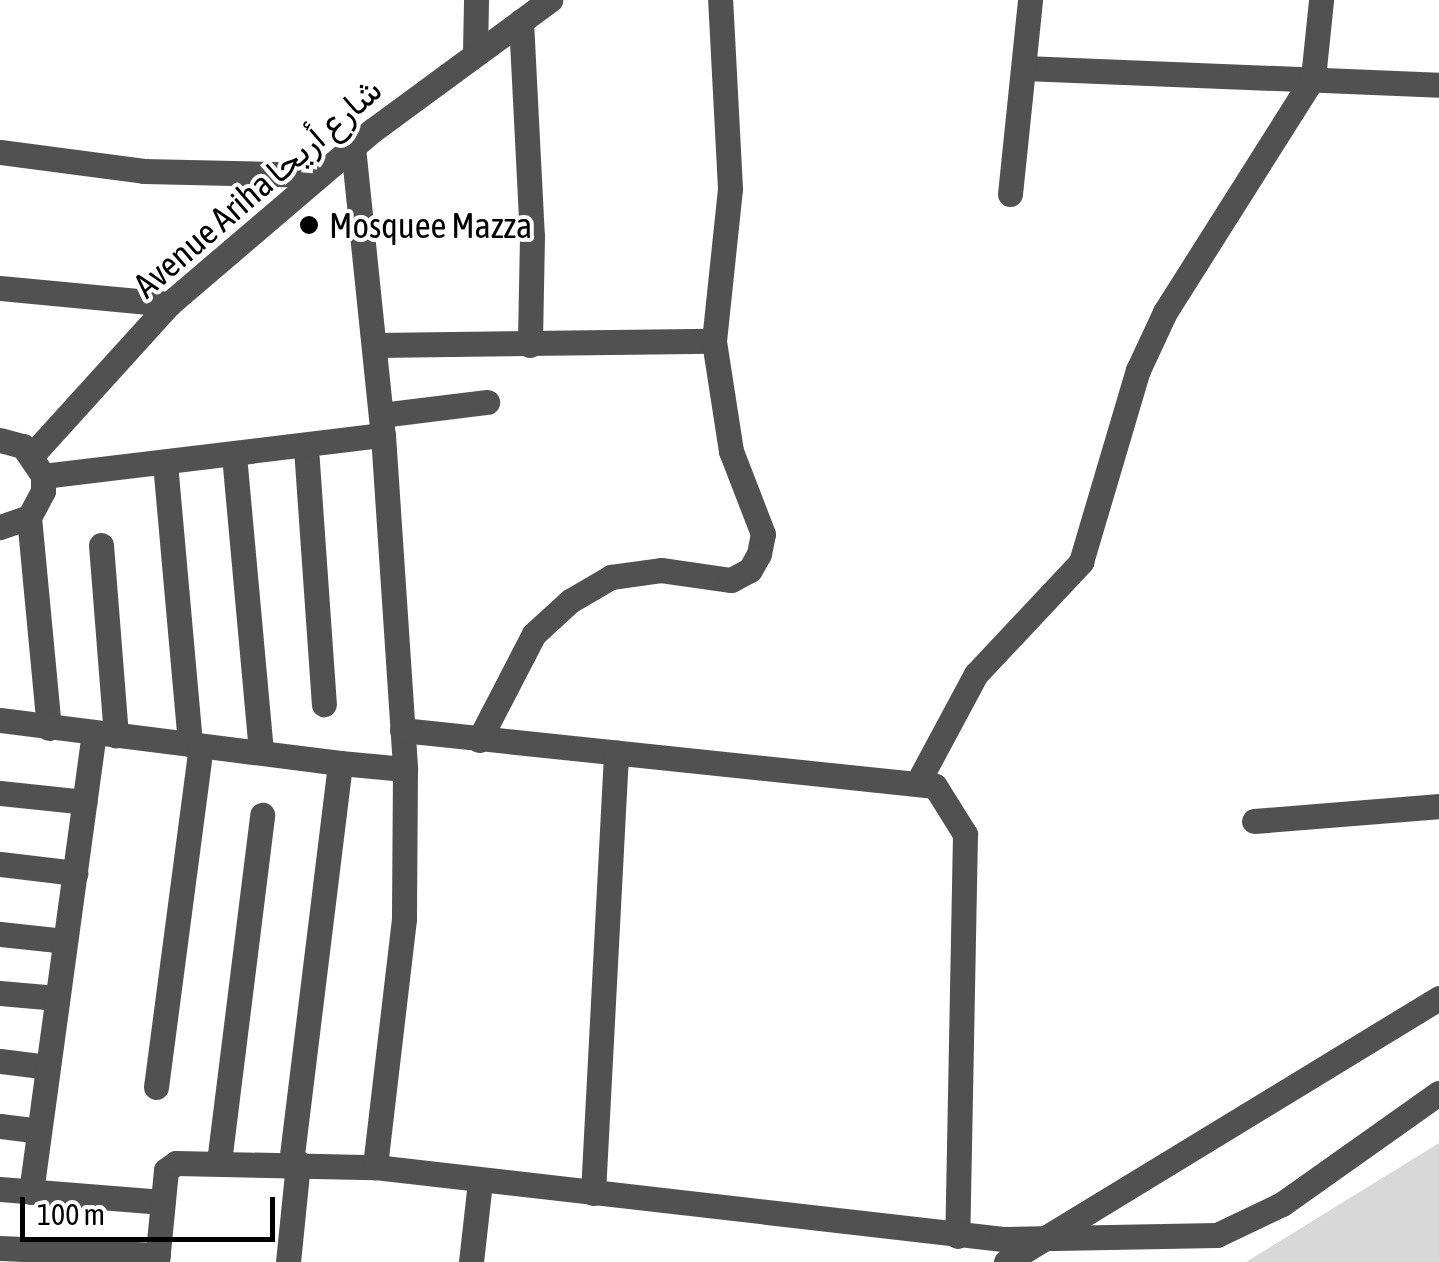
<!DOCTYPE html>
<html>
<head>
<meta charset="utf-8">
<style>
	body { margin:0 }
	#map { position:relative; width:1439px; height:1262px; overflow:hidden; background:#fff; font-family:"Asap Condensed",Vazirmatn,sans-serif }
	div>[style] { position:absolute }
	.green>* { inset:0; background:#d8d8d8 }
	.minor>* { height:25px; margin:-12.5px; padding:0 12.5px; transform-origin:12.5px; border-radius:12.5px; background:#515151 }
	.dots>* { width:28px; height:28px; translate:-50% -50%; box-sizing:border-box; border:5px solid #fff; border-radius:50% }
	span { translate:-50% -50%; white-space:nowrap; text-align:center; line-height:1.15; -webkit-text-stroke:8px #fff; paint-order:stroke }
	.street-label { font-size:35px; color:#000 }
	.poi-label { font-size:35px; color:#000 }
	.left { translate:0 -50%; text-align:left }
	.scale { position:absolute; left:20px; top:1197px; width:255px; height:45px; box-sizing:border-box; border:5px solid #000; border-top:0; padding-left:12px; font-size:30px; line-height:35px; white-space:nowrap; color:#000; -webkit-text-stroke:8px #fff; paint-order:stroke }
</style>
</head>
<body>
<div id="map">
	<div class="green">
		<i style="clip-path:polygon(1439px 1143px,1439px 1262px,1246px 1262px)"></i>
	</div>
	<div class="minor">
		<i style="left:521px;top:21px;width:215px;rotate:87.1deg"></i>
		<i style="left:532px;top:236px;width:109px;rotate:91.1deg"></i>
		<i style="left:475px;top:53px;width:53px;rotate:-88.9deg"></i>
		<i style="left:1024px;top:68px;width:415px;rotate:2.3deg"></i>
		<i style="left:353px;top:147px;width:290px;rotate:84.1deg"></i>
		<i style="left:383px;top:435px;width:335px;rotate:86.2deg"></i>
		<i style="left:405px;top:769px;width:150px;rotate:90.4deg"></i>
		<i style="left:404px;top:919px;width:250px;rotate:96.7deg"></i>
		<i style="left:0;top:152px;width:145px;rotate:7.5deg"></i>
		<i style="left:144px;top:171px;width:176px;rotate:1.3deg"></i>
		<i style="left:1010px;top:194px;width:195px;rotate:-84.1deg"></i>
		<i style="left:0;top:288px;width:170px;rotate:5.4deg"></i>
		<i style="left:374px;top:345px;width:340px;rotate:-0.7deg"></i>
		<i style="left:381px;top:415px;width:107px;rotate:-7deg"></i>
		<i style="left:0;top:440px;width:24px;rotate:15deg"></i>
		<i style="left:23px;top:446px;width:36px;rotate:56deg"></i>
		<i style="left:43px;top:476px;width:15px;rotate:90deg"></i>
		<i style="left:43px;top:491px;width:30px;rotate:118deg"></i>
		<i style="left:29px;top:517px;width:31px;rotate:161deg"></i>
		<i style="left:306px;top:448px;width:257px;rotate:86deg"></i>
		<i style="left:33px;top:454px;width:202px;rotate:-47.8deg"></i>
		<i style="left:169px;top:304px;width:268px;rotate:-40.5deg"></i>
		<i style="left:373px;top:130px;width:220px;rotate:-36.3deg"></i>
		<i style="left:234px;top:455px;width:298px;rotate:84.8deg"></i>
		<i style="left:165px;top:463px;width:282px;rotate:84.9deg"></i>
		<i style="left:43px;top:476px;width:342px;rotate:-6.9deg"></i>
		<i style="left:29px;top:517px;width:212px;rotate:84.6deg"></i>
		<i style="left:101px;top:545px;width:191px;rotate:85.5deg"></i>
		<i style="left:0;top:720px;width:343px;rotate:7.2deg"></i>
		<i style="left:402px;top:730px;width:536px;rotate:6deg"></i>
		<i style="left:935px;top:786px;width:57px;rotate:58deg"></i>
		<i style="left:965px;top:834px;width:402px;rotate:91.1deg"></i>
		<i style="left:479px;top:740px;width:119px;rotate:-62.6deg"></i>
		<i style="left:534px;top:634px;width:49px;rotate:-42.5deg"></i>
		<i style="left:570px;top:601px;width:48px;rotate:-30.3deg"></i>
		<i style="left:611px;top:577px;width:50px;rotate:-8deg"></i>
		<i style="left:661px;top:570px;width:71px;rotate:8.1deg"></i>
		<i style="left:731px;top:580px;width:21px;rotate:-28deg"></i>
		<i style="left:750px;top:570px;width:18px;rotate:-61deg"></i>
		<i style="left:759px;top:554px;width:20px;rotate:-79deg"></i>
		<i style="left:763px;top:534px;width:89px;rotate:-111.1deg"></i>
		<i style="left:731px;top:451px;width:111px;rotate:-98.8deg"></i>
		<i style="left:714px;top:341px;width:154px;rotate:-84deg"></i>
		<i style="left:730px;top:188px;width:188px;rotate:-93deg"></i>
		<i style="left:918px;top:782px;width:123px;rotate:-61.8deg"></i>
		<i style="left:976px;top:674px;width:154px;rotate:-46.8deg"></i>
		<i style="left:1081px;top:562px;width:200px;rotate:-73.5deg"></i>
		<i style="left:1138px;top:370px;width:64px;rotate:-65deg"></i>
		<i style="left:1165px;top:312px;width:277px;rotate:-57.7deg"></i>
		<i style="left:1313px;top:78px;width:78px;rotate:-84.1deg"></i>
		<i style="left:0;top:793px;width:85px;rotate:6deg"></i>
		<i style="left:1254px;top:821px;width:186px;rotate:-4.6deg"></i>
		<i style="left:0;top:864px;width:76px;rotate:6.8deg"></i>
		<i style="left:0;top:934px;width:65px;rotate:6.1deg"></i>
		<i style="left:0;top:993px;width:57px;rotate:5deg"></i>
		<i style="left:0;top:1061px;width:48px;rotate:7.1deg"></i>
		<i style="left:156px;top:1087px;width:344px;rotate:-82.5deg"></i>
		<i style="left:0;top:1126px;width:39px;rotate:7deg"></i>
		<i style="left:219px;top:1162px;width:350px;rotate:-82.9deg"></i>
		<i style="left:291px;top:1163px;width:403px;rotate:-83deg"></i>
		<i style="left:340px;top:763px;width:65px;rotate:5.3deg"></i>
		<i style="left:0;top:1189px;width:163px;rotate:4.6deg"></i>
		<i style="left:31px;top:1192px;width:463px;rotate:-82.2deg"></i>
		<i style="left:593px;top:1193px;width:441px;rotate:-87deg"></i>
		<i style="left:0;top:1248px;width:158px;rotate:2.5deg"></i>
		<i style="left:157px;top:1262px;width:92px;rotate:-84.4deg"></i>
		<i style="left:166px;top:1170px;width:12px;rotate:-35deg"></i>
		<i style="left:176px;top:1163px;width:199px;rotate:1.2deg"></i>
		<i style="left:375px;top:1167px;width:632px;rotate:6.54deg"></i>
		<i style="left:1003px;top:1239px;width:214px;rotate:-1.1deg"></i>
		<i style="left:1217px;top:1235px;width:72px;rotate:-25.5deg"></i>
		<i style="left:1282px;top:1204px;width:192px;rotate:-35.3deg"></i>
		<i style="left:288px;top:1262px;width:100px;rotate:-84.2deg"></i>
		<i style="left:471px;top:1262px;width:81px;rotate:-83.6deg"></i>
		<i style="left:1006px;top:1262px;width:507px;rotate:-31.37deg"></i>
	</div>
	<div class="dots">
		<i style="left:309px;top:225px;background:#000"></i>
	</div>
	<div class="street-label">
		<span style="left:257px;top:187px;rotate:-41deg">Avenue Ariha شارع أريحا</span>
	</div>
	<div class="poi-label">
		<span class="left" style="left:329px;top:225px">Mosquee Mazza</span>
	</div>
	<div class="scale">100 m</div>
</div>
</body>
</html>
